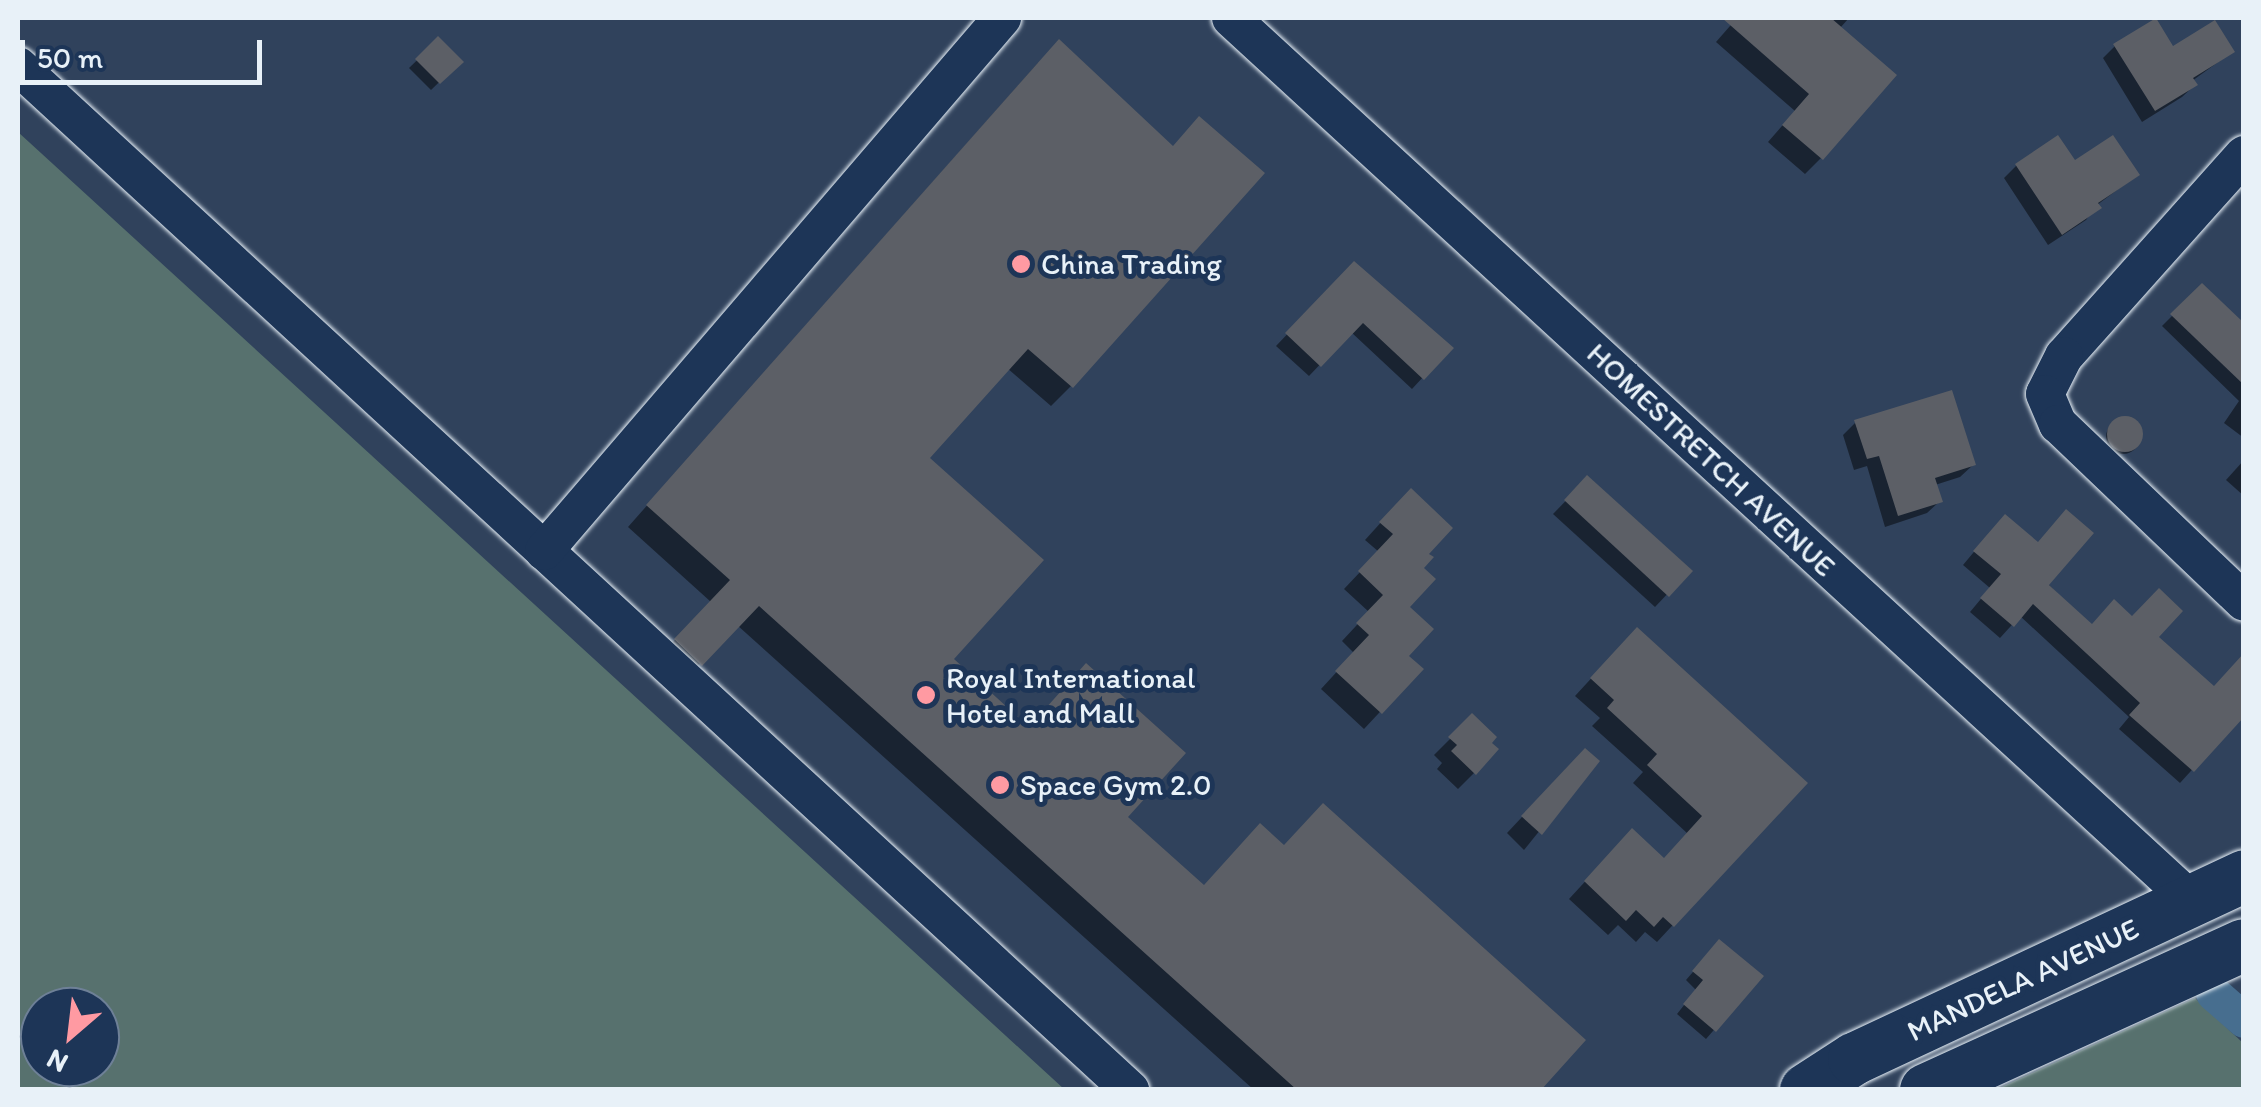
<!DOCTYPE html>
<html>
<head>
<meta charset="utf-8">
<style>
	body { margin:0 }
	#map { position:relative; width:2261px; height:1107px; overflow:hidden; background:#30425c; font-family:Itim,sans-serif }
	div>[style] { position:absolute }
	.green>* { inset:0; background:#57716e }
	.shadow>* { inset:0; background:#0007 }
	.round { border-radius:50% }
	.canal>* { height:35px; margin:-17.5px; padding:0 17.5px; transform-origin:17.5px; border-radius:17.5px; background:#476e8f }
	.building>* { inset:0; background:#5c5f66 }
	.roads { filter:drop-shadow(0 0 2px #e8f1f8) drop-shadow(0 0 2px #e8f1f8) }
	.minor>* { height:38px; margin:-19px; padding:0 19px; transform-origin:19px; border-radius:19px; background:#1d3557 }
	.secondary>* { height:52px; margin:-26px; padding:0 26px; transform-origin:26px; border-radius:26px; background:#1d3557 }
	.dots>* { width:28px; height:28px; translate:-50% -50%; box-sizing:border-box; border:5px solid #1d3557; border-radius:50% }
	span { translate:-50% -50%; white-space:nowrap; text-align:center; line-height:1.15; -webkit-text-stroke:10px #1d3557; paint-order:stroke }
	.poi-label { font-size:30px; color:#e8f1f8 }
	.left { translate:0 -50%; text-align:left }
	.street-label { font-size:30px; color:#e8f1f8 }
	.frame { position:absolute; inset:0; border:20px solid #e8f1f8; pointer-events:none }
	.north { position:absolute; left:20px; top:987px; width:100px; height:100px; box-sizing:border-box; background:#1d3557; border:2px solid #6e8097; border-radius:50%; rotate:208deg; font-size:28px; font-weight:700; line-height:40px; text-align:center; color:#e8f1f8 }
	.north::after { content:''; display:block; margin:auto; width:35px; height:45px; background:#ff9aa2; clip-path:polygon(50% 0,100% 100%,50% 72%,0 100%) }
	.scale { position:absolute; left:20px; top:40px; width:242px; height:45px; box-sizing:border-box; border:5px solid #e8f1f8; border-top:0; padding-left:12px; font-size:30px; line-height:35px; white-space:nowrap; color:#e8f1f8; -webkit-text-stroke:8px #1d3557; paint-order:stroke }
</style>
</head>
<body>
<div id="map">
	<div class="green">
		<i style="clip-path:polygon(evenodd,18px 132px,1064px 1089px,18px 1089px,18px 132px,40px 1007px,100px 1007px,100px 1067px,40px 1067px,40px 1007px)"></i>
		<i style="clip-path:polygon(2195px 998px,2243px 1043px,2243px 1089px,1997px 1089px)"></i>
	</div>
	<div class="shadow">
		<i style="clip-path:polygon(1737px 18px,1849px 18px,1840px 28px,1821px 158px,1805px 174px,1768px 142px,1795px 111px,1716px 42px)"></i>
		<i style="clip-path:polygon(438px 40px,460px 62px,431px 90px,409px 68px)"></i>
		<i style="clip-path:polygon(2115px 46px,2232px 52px,2192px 81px,2195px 85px,2182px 97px,2142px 122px,2103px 58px)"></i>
		<i style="clip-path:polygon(1038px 63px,1071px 386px,1051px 406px,1007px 368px,926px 458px,950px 659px,1203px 887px,1538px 1090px,1254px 1090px,737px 625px,680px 684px,655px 661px,711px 602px,628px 527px)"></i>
		<i style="clip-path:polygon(2074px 164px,2137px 175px,2097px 205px,2086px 220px,2048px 245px,2004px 178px,2016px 166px)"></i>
		<i style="clip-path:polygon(1354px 264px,1450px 348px,1412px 389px,1351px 332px,1309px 376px,1276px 346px)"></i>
		<i style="clip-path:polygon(2202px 286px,2244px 326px,2244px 438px,2224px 423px,2239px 401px,2162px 326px)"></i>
		<i class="round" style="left:2106px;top:420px;width:34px;height:34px"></i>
		<i style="clip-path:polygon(1856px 422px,1973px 465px,1960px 477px,1935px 485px,1940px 501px,1927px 513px,1885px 527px,1867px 466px,1854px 470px,1843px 435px)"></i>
		<i style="clip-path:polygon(2244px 460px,2244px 496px,2226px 480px)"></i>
		<i style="clip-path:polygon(1587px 479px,1689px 571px,1655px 607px,1553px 514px)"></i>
		<i style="clip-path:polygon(1394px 508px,1425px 554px,1406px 607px,1406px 656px,1420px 669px,1364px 729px,1321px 689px,1354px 653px,1342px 641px,1369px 612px,1344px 589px,1379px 552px,1365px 540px)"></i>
		<i style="clip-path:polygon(1993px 529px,2091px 627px,2155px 637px,2241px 716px,2180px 783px,2119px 729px,2129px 717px,2020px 616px,2000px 638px,1970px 612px,1990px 588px,1963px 565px)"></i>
		<i style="clip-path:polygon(1621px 646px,1805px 783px,1657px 942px,1645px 932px,1636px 942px,1618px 925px,1608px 935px,1569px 899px,1616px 848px,1664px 861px,1688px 834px,1633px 783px,1643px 772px,1592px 726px,1600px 718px,1575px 696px)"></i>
		<i style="clip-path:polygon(1472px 717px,1474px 773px,1458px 789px,1437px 769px,1442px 763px,1434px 755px)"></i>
		<i style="clip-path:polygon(1596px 761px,1524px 850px,1507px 833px,1569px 767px)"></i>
		<i style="clip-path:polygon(1712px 950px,1761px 976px,1706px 1039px,1677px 1014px,1696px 990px,1686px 980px)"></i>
	</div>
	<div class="canal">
		<i style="left:2213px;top:993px;width:41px;rotate:41.1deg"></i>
	</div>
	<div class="building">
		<i style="clip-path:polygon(1722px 18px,1831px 18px,1897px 75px,1823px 160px,1782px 125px,1809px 94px)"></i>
		<i style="clip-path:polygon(2156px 18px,2173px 46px,2215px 20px,2235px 52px,2193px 78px,2198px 85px,2155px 111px,2113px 44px)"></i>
		<i style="clip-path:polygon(438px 36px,464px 62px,440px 84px,415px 59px)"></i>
		<i style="clip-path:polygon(1059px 39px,1173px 146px,1199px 116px,1265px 173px,1073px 388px,1028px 349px,930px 458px,1044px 560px,954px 659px,1029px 727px,1086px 663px,1186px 753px,1128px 817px,1204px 885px,1260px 823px,1284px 845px,1323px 803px,1586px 1040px,1541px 1090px,1297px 1090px,759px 606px,702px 666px,674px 639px,730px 580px,646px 505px)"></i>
		<i style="clip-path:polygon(2058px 135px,2075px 160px,2113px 135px,2140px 175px,2098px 203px,2102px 208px,2062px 235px,2015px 164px)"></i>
		<i style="clip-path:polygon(1354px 261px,1454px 348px,1424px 380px,1363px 323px,1321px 367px,1285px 333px)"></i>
		<i style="clip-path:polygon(2202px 283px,2244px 323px,2244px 385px,2170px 314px)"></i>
		<i style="clip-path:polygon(1952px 390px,1976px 465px,1935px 478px,1943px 502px,1898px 516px,1879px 456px,1867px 459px,1854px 420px)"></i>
		<i class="round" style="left:2107px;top:416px;width:36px;height:36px"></i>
		<i style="clip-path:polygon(1587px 475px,1693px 571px,1669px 597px,1564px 500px)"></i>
		<i style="clip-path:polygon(1411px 488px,1453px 528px,1429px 554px,1434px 557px,1424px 568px,1436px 579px,1410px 607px,1434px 629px,1409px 656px,1424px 669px,1382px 714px,1335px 671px,1369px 635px,1356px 623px,1383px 595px,1358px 571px,1393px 534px,1379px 522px)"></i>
		<i style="clip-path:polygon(2066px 509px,2094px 533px,2049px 585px,2092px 624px,2114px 599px,2132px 616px,2159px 588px,2183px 611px,2159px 637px,2214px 686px,2244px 653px,2244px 717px,2194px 772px,2129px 715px,2140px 703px,2033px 604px,2014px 627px,1980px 598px,2001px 574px,1973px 551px,2005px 514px,2038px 542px)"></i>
		<i style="clip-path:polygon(1637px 627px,1808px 783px,1674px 927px,1663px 917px,1654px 927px,1636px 910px,1626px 921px,1584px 881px,1632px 828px,1664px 858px,1702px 816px,1647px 765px,1657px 754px,1607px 708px,1614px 700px,1590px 678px)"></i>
		<i style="clip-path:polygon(1472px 713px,1497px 737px,1492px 743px,1499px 749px,1476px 775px,1451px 751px,1457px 745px,1448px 737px)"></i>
		<i style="clip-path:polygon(1585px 748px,1600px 761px,1542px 835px,1521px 816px)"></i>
		<i style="clip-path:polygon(1719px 939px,1764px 976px,1716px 1032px,1683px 1004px,1703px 980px,1692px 971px)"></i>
	</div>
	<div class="roads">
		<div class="minor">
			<i style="left:1231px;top:18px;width:1305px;rotate:42.58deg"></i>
			<i style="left:18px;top:66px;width:1512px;rotate:42.64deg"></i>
			<i style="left:2244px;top:155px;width:270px;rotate:131.8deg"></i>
			<i style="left:2064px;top:356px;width:42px;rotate:116.6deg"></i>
			<i style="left:2045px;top:394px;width:33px;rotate:67deg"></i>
			<i style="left:2058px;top:424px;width:257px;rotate:43.7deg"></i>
			<i style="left:544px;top:551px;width:703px;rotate:-49.33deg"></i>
		</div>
		<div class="secondary">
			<i style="left:1806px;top:1090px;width:57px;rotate:-32.9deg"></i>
			<i style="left:1854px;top:1059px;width:431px;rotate:-25.1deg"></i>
			<i style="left:1926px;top:1090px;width:349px;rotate:-24.5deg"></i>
		</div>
	</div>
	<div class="dots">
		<i style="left:1021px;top:264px;background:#ff9aa2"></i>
		<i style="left:926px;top:695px;background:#ff9aa2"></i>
		<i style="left:1000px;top:785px;background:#ff9aa2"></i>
	</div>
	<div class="poi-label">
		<span class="left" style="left:1041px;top:264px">China Trading</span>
		<span class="left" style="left:946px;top:695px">Royal International<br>Hotel and Mall</span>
		<span class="left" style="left:1020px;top:785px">Space Gym 2.0</span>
	</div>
	<div class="street-label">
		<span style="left:1711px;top:460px;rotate:43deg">HOMESTRETCH AVENUE</span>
		<span style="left:2023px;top:980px;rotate:-25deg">MANDELA AVENUE</span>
	</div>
	<div class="frame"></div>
	<div class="north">N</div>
	<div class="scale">50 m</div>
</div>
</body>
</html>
